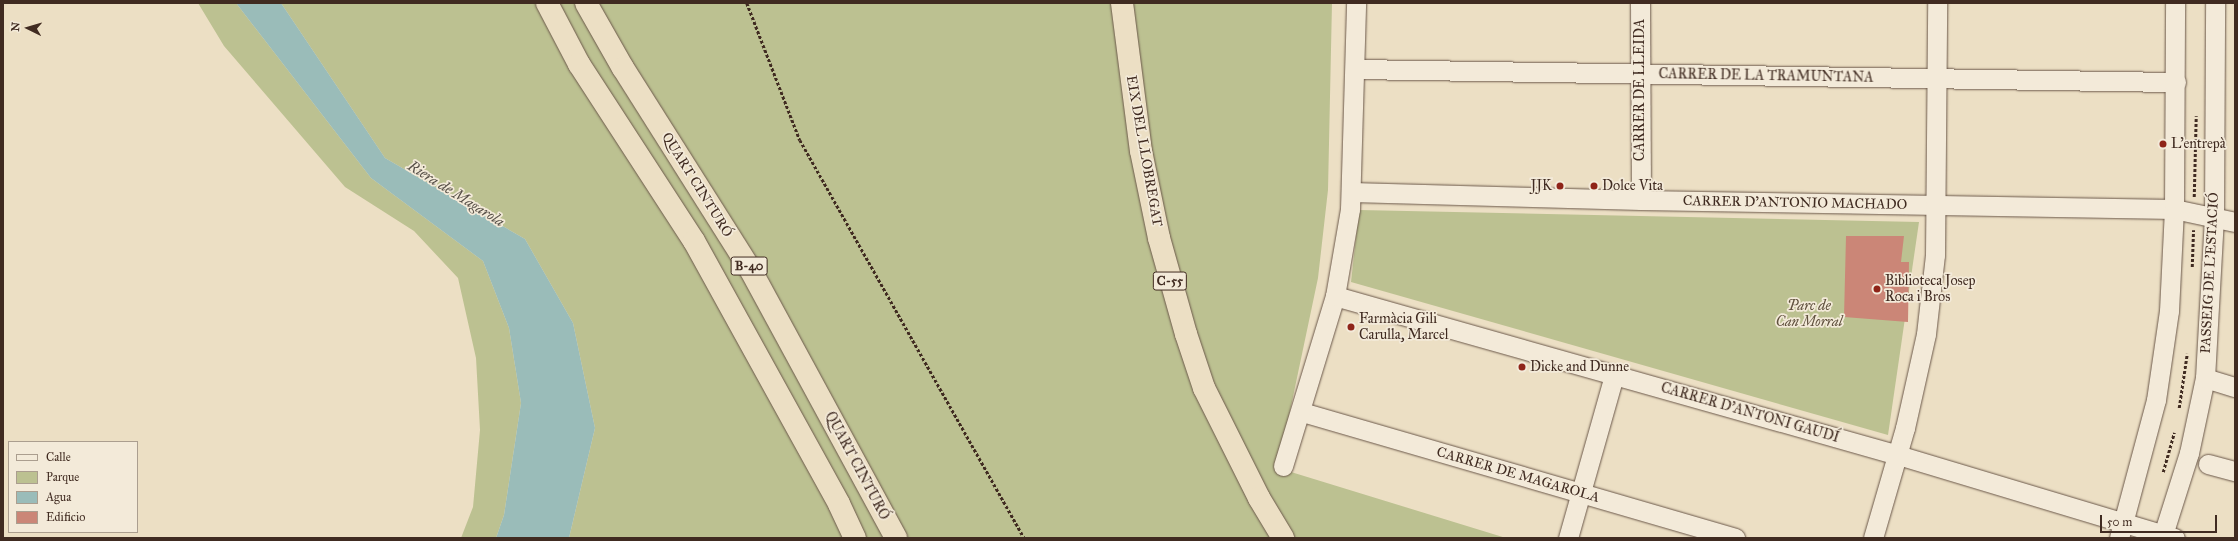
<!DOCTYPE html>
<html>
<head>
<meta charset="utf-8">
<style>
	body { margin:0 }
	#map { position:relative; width:2238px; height:541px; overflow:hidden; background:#ecdfc4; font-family:"IM FELL Great Primer",serif }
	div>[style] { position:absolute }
	.green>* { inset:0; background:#bcc191 }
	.water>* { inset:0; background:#9abcb9 }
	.building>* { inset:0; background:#cb8677 }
	.path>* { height:2.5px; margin-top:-1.25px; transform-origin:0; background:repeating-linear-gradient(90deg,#402b21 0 3px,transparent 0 5px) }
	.roads { filter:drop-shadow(0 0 1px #6b584a) drop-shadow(0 0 1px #6b584a) }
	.minor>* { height:19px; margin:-9.5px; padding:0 9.5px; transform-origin:9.5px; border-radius:9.5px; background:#f3ead9 }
	.trunk>* { height:22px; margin:-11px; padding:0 11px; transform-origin:11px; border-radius:11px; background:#ecdfc4 }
	.motorway>* { height:22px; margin:-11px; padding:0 11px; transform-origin:11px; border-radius:11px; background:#ecdfc4 }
	.dots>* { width:11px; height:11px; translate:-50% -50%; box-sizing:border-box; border:2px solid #f3ead9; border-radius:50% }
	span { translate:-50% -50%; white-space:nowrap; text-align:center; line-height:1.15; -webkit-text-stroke:3.5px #f3ead9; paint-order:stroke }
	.shield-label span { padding:1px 3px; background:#f3ead9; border:1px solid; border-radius:3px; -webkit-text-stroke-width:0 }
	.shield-label { font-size:13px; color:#402b21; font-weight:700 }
	.street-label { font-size:14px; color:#402b21 }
	.poi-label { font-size:14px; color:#402b21 }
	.left { translate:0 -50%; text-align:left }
	.right { translate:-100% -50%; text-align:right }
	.park-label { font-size:14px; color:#5f503d; font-style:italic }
	.water-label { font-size:15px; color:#564f47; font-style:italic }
	.frame { position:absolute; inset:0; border:4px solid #402b21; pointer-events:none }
	.legend { position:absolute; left:8px; top:441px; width:130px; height:92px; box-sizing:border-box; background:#f3ead9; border:1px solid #ab9e8f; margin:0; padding:5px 7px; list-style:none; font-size:12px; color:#402b21 }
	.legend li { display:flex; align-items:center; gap:8px; height:20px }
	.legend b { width:20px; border:1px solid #ab9e8f }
	.north { position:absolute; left:8px; top:8px; width:40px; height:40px; -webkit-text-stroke:3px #f3ead9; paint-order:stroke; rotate:275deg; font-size:11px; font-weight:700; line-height:16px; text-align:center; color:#402b21 }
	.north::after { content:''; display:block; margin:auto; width:14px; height:18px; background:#402b21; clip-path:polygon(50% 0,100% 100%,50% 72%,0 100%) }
	.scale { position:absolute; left:2100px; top:515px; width:117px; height:18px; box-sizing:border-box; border:2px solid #402b21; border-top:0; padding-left:5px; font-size:12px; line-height:14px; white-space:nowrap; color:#402b21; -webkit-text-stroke:3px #f3ead9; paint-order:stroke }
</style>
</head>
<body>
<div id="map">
	<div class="green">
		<i style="clip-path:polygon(198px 3px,236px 3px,371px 178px,483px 261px,509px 328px,521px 403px,504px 515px,496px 538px,461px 538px,473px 507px,480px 430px,476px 358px,458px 278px,414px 231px,345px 187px,224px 46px)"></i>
		<i style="clip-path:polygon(281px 3px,1332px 3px,1328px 190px,1318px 278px,1278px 468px,1506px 538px,569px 538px,595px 428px,573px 323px,525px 239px,385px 158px)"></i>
		<i style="clip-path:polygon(1359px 210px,1919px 222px,1888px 435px,1351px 282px)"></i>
	</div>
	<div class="water">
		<i style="clip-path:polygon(236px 3px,281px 3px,385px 158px,525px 239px,573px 323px,595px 428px,569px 538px,496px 538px,504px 515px,521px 403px,509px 328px,483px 261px,371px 178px)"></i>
	</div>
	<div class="building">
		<i style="clip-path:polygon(1846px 236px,1904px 236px,1901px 262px,1909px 262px,1908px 322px,1844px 317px)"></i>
	</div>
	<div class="path">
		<i style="left:747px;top:3px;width:147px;rotate:68.9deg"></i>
		<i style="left:800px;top:140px;width:457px;rotate:60.6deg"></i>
		<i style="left:2194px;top:197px;width:81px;rotate:-88.6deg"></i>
		<i style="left:2192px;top:267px;width:37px;rotate:-88deg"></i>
		<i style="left:2179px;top:408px;width:55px;rotate:-81.6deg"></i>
		<i style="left:2163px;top:472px;width:41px;rotate:-74.2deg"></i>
	</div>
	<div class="roads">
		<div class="minor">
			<i style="left:1640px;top:3px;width:197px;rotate:89.7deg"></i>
			<i style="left:1355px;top:69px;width:821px;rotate:0.91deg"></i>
			<i style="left:1351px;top:192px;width:290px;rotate:1.6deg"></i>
			<i style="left:1641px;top:200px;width:533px;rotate:0.97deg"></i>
			<i style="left:2174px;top:209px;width:62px;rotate:12deg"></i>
			<i style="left:1335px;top:296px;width:585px;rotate:15.77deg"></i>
			<i style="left:1898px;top:455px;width:289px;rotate:16.7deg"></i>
			<i style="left:2205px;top:378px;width:31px;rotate:17deg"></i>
			<i style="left:1302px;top:412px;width:451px;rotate:16.2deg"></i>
			<i style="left:2208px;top:464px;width:28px;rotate:15deg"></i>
			<i style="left:1283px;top:466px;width:178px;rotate:-73deg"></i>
			<i style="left:1335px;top:296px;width:88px;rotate:-80.2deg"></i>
			<i style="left:1350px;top:209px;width:206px;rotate:-88.3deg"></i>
			<i style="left:1568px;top:538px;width:169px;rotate:-74.2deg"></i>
			<i style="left:1873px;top:538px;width:115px;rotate:-73.8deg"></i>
			<i style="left:1905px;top:428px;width:96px;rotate:-77.4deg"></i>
			<i style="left:1926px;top:334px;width:80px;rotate:-83.5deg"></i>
			<i style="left:1935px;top:255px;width:252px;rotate:-89.5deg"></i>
			<i style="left:2119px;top:538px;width:143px;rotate:-75deg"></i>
			<i style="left:2156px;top:400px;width:90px;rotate:-81.7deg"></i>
			<i style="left:2169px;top:311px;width:102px;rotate:-87.2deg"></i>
			<i style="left:2174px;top:209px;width:206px;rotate:-89.7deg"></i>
			<i style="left:2162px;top:538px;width:89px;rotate:-72.4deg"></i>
			<i style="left:2189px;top:453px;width:77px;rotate:-78deg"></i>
			<i style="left:2205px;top:378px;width:161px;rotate:-86.8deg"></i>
			<i style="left:2214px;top:217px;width:214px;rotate:-89.7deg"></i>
		</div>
		<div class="trunk">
			<i style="left:1122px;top:3px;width:149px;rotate:82.7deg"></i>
			<i style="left:1141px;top:151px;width:89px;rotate:78.3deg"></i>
			<i style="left:1159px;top:238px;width:100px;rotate:74.3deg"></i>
			<i style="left:1186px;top:334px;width:57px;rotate:71.6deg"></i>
			<i style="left:1204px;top:388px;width:123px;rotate:63.4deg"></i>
			<i style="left:1259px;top:498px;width:47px;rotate:59deg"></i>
		</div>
		<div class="motorway">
			<i style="left:547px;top:3px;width:69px;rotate:62.3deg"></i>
			<i style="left:579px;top:64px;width:211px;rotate:57deg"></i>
			<i style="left:694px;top:241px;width:300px;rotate:61.1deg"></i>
			<i style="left:839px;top:504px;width:38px;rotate:65deg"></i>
			<i style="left:586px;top:3px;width:75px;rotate:60.4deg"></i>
			<i style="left:623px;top:68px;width:238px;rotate:57.7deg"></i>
			<i style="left:750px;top:269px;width:306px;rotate:61.5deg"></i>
		</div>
	</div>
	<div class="dots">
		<i style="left:2163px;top:144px;background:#8f2418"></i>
		<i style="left:1560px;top:186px;background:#8f2418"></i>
		<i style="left:1594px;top:186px;background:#8f2418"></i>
		<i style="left:1877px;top:289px;background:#8f2418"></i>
		<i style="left:1351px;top:327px;background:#8f2418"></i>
		<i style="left:1522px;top:367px;background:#8f2418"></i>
	</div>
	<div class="shield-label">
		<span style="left:749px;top:266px">B-40</span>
		<span style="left:1170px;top:281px">C-55</span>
	</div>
	<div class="street-label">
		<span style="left:1766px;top:76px;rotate:1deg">CARRER DE LA TRAMUNTANA</span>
		<span style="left:1640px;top:90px;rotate:-90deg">CARRER DE LLEIDA</span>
		<span style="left:1144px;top:151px;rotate:80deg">EIX DEL LLOBREGAT</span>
		<span style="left:697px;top:185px;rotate:58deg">QUART CINTURÓ</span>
		<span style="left:1795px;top:203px;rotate:1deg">CARRER D'ANTONIO MACHADO</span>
		<span style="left:2210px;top:273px;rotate:-87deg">PASSEIG DE L'ESTACIÓ</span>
		<span style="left:1750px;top:413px;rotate:16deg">CARRER D'ANTONI GAUDÍ</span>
		<span style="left:857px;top:466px;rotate:62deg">QUART CINTURÓ</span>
		<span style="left:1518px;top:475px;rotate:16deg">CARRER DE MAGAROLA</span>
	</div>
	<div class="poi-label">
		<span class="left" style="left:2171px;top:144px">L'entrepà</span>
		<span class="right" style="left:1552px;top:186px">JJK</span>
		<span class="left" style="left:1602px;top:186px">Dolce Vita</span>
		<span class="left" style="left:1885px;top:289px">Biblioteca Josep<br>Roca i Bros</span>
		<span class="left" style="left:1359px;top:327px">Farmàcia Gili<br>Carulla, Marcel</span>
		<span class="left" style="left:1530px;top:367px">Dicke and Dunne</span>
	</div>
	<div class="park-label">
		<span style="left:1809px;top:314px">Parc de<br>Can Morral</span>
	</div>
	<div class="water-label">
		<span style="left:456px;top:194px;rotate:32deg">Riera de Magarola</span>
	</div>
	<div class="frame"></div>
	<ul class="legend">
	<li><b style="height:5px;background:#f3ead9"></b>Calle</li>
	<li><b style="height:11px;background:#bcc191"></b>Parque</li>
	<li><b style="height:11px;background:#9abcb9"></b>Agua</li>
	<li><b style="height:11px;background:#cb8677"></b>Edificio</li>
	</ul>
	<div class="north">N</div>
	<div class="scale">50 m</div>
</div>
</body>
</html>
